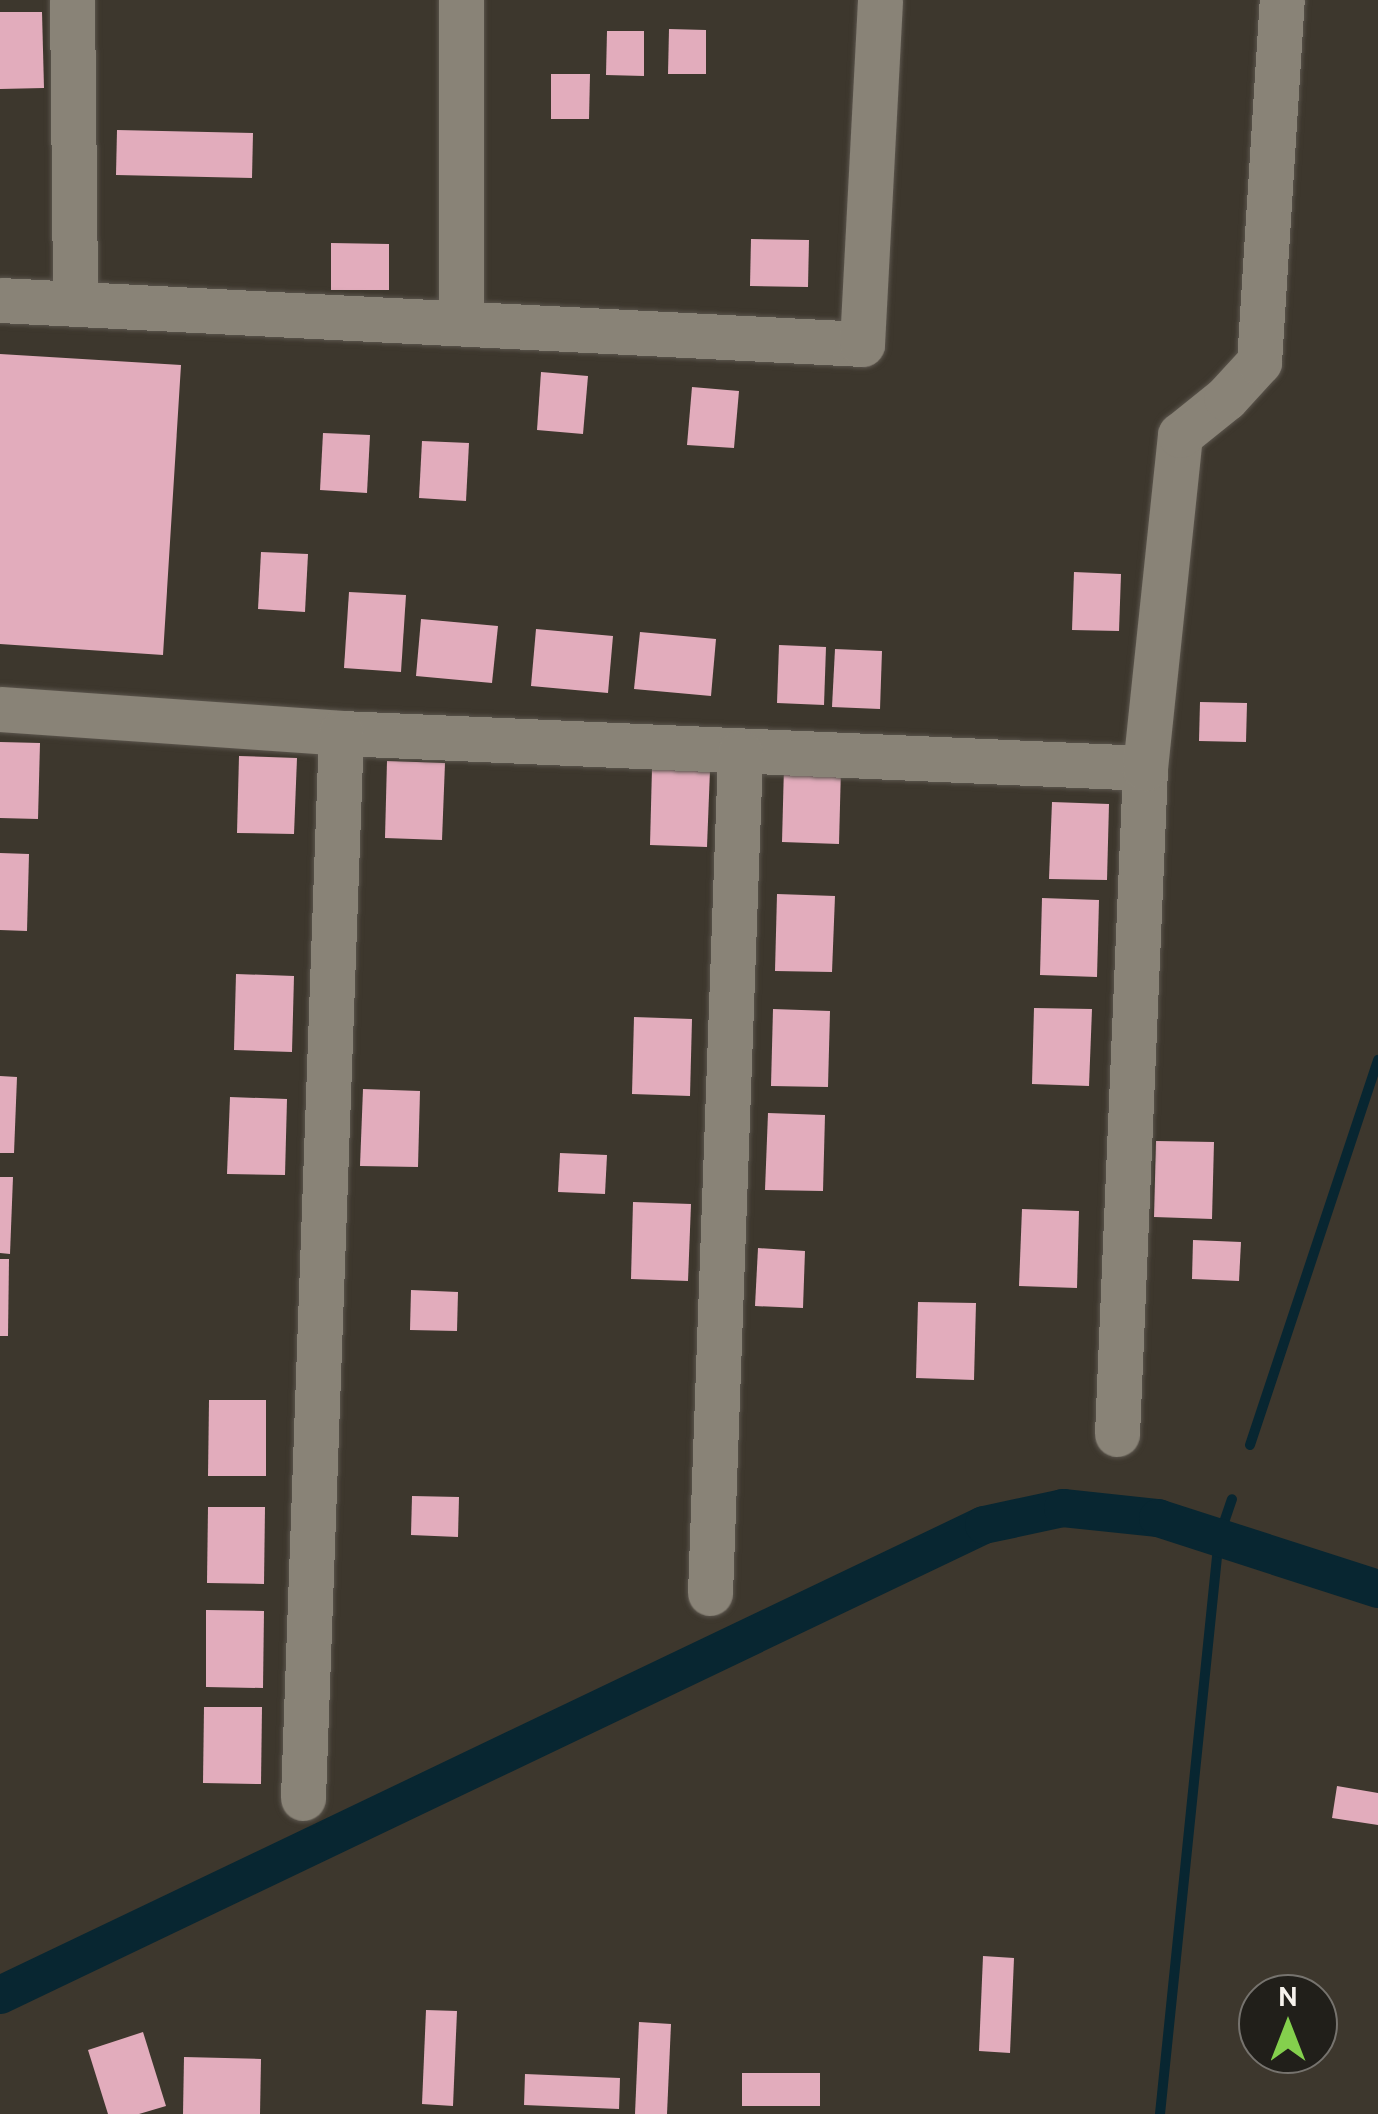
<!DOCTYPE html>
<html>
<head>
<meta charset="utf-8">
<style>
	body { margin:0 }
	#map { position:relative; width:1378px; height:2114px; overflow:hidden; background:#3d372d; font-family:Cabin,sans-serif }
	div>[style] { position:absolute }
	.stream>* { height:10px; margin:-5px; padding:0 5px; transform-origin:5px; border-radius:5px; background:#082631 }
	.canal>* { height:38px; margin:-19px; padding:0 19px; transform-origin:19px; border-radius:19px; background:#082631 }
	.building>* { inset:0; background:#e2acbc }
	.roads { filter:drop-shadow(0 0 2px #5b554d) drop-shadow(0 0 2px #5b554d) }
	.minor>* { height:45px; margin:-22.5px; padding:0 22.5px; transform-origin:22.5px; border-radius:22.5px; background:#898377 }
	span { translate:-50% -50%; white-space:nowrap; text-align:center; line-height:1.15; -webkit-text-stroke:10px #211f1a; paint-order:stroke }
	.north { position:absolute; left:1238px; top:1974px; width:100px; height:100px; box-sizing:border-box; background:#211f1a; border:2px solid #76736e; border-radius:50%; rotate:0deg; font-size:28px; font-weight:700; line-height:40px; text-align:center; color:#f6f2ec }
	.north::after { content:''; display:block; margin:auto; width:35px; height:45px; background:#84d04d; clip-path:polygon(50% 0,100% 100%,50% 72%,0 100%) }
</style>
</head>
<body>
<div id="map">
	<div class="stream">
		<i style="left:1250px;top:1445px;width:406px;rotate:-71.6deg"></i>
		<i style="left:1160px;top:2114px;width:580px;rotate:-84.16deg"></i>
		<i style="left:1219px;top:1537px;width:40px;rotate:-71.1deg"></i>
	</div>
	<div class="canal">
		<i style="left:0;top:1995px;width:1090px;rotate:-25.53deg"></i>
		<i style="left:984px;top:1525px;width:81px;rotate:-12.1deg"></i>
		<i style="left:1063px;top:1508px;width:96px;rotate:6deg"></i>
		<i style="left:1158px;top:1518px;width:231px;rotate:17.9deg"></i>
	</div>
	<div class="building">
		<i style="clip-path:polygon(0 12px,42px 12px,44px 88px,0 89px)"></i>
		<i style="clip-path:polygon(669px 29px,706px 30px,706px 74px,668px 74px)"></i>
		<i style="clip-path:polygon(607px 31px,644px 31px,644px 76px,606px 75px)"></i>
		<i style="clip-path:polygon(551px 74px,590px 74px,589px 119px,551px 119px)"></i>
		<i style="clip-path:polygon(117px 130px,253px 133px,252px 178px,116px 175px)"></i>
		<i style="clip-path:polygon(751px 239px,809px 240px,808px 287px,750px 286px)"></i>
		<i style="clip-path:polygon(331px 243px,389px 244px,389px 290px,331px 290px)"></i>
		<i style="clip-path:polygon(0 354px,181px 365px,163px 655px,0 644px)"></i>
		<i style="clip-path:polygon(541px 372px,588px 376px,583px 434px,537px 430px)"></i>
		<i style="clip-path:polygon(692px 387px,739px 391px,734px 448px,687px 445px)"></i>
		<i style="clip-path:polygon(323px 433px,370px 435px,367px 493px,320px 490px)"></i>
		<i style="clip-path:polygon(422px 441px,469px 443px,466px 501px,419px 498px)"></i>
		<i style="clip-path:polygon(261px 552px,308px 554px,305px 612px,258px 609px)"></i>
		<i style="clip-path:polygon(1074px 572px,1121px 574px,1119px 631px,1072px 630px)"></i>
		<i style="clip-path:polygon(349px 592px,406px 595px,401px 672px,344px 668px)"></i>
		<i style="clip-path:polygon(421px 619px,498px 626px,492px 683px,416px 676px)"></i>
		<i style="clip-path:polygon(536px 629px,613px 636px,608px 693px,531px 686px)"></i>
		<i style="clip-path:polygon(640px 632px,716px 639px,711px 696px,634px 689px)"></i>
		<i style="clip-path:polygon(779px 645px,826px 647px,824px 705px,777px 703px)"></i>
		<i style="clip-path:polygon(835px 649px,882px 651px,880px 709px,832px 707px)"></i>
		<i style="clip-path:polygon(1200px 702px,1247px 703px,1246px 742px,1199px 741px)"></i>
		<i style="clip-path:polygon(0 742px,40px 743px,38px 819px,0 818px)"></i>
		<i style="clip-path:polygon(239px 756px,297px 758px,294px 834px,237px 833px)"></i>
		<i style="clip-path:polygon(387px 761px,445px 763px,442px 840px,385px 838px)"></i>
		<i style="clip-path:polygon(784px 766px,841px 767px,839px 844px,782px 842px)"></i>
		<i style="clip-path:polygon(652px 768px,710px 770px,707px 847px,650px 845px)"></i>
		<i style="clip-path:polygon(1052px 802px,1109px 804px,1107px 880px,1049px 879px)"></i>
		<i style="clip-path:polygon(0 853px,29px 854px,27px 931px,0 930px)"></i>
		<i style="clip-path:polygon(777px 894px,835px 896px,832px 972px,775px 971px)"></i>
		<i style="clip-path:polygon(1042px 898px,1099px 900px,1097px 977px,1040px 975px)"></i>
		<i style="clip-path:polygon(236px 974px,294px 976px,292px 1052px,234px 1050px)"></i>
		<i style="clip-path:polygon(1034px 1008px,1092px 1009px,1089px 1086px,1032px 1084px)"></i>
		<i style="clip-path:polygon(773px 1009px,830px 1011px,828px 1087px,771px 1086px)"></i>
		<i style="clip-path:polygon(634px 1017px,692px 1019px,690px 1096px,632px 1094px)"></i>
		<i style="clip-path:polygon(0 1076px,17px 1077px,14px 1153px,0 1153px)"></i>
		<i style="clip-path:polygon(363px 1089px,420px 1091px,418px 1167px,360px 1166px)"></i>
		<i style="clip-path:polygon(230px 1097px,287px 1099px,285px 1175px,227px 1174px)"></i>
		<i style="clip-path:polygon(768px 1113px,825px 1115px,823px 1191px,765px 1190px)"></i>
		<i style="clip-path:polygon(1156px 1141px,1214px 1142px,1212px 1219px,1154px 1217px)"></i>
		<i style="clip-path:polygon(560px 1153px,607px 1155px,605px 1194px,558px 1192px)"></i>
		<i style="clip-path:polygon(0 1177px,13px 1177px,10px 1254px,0 1253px)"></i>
		<i style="clip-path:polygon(633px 1202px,691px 1204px,688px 1281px,631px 1279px)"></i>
		<i style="clip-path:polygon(1022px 1209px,1079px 1211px,1077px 1288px,1019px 1286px)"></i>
		<i style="clip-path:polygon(1193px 1240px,1241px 1242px,1239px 1281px,1192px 1279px)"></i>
		<i style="clip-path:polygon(758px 1248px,805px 1251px,803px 1308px,755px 1306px)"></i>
		<i style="clip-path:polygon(0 1259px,9px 1259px,8px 1336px,0 1336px)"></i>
		<i style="clip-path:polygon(411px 1290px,458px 1292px,457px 1331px,410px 1330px)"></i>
		<i style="clip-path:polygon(918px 1302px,976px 1303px,974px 1380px,916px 1378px)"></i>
		<i style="clip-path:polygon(209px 1400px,266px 1400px,266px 1476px,208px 1476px)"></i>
		<i style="clip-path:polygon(412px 1496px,459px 1497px,458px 1537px,411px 1535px)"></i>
		<i style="clip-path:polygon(208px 1507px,265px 1507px,264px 1584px,207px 1583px)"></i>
		<i style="clip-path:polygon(206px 1610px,264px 1611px,263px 1688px,206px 1687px)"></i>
		<i style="clip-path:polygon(204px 1707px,262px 1707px,261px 1784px,203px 1783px)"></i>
		<i style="clip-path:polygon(1337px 1786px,1378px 1793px,1378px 1825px,1332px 1818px)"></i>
		<i style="clip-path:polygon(983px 1956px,1014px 1958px,1010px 2053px,979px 2051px)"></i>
		<i style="clip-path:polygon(426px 2010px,457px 2011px,453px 2106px,422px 2104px)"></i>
		<i style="clip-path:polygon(639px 2022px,671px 2024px,667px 2114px,635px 2114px)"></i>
		<i style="clip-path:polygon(143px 2032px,166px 2106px,139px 2114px,108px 2114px,88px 2050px)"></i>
		<i style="clip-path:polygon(184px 2057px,261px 2059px,260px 2114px,183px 2114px)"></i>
		<i style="clip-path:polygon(742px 2073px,820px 2073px,820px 2106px,742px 2106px)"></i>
		<i style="clip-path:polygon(525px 2074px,620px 2078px,619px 2109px,524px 2105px)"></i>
	</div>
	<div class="roads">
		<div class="minor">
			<i style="left:72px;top:0;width:304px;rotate:89.4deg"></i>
			<i style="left:461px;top:0;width:321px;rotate:90deg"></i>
			<i style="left:0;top:300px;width:863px;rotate:2.92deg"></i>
			<i style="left:862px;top:344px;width:344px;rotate:-87deg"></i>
			<i style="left:0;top:709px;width:342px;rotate:4deg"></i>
			<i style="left:341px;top:733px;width:805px;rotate:2.49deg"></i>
			<i style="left:1117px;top:1434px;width:667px;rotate:-87.59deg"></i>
			<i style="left:1145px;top:768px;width:335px;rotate:-84deg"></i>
			<i style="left:1180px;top:435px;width:59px;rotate:-38.8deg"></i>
			<i style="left:1226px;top:398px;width:49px;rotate:-47.5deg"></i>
			<i style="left:1259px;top:362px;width:363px;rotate:-86.4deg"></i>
			<i style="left:710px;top:1593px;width:841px;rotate:-87.95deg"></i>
			<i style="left:303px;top:1798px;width:1066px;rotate:-87.96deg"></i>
		</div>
	</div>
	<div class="north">N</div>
</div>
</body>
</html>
